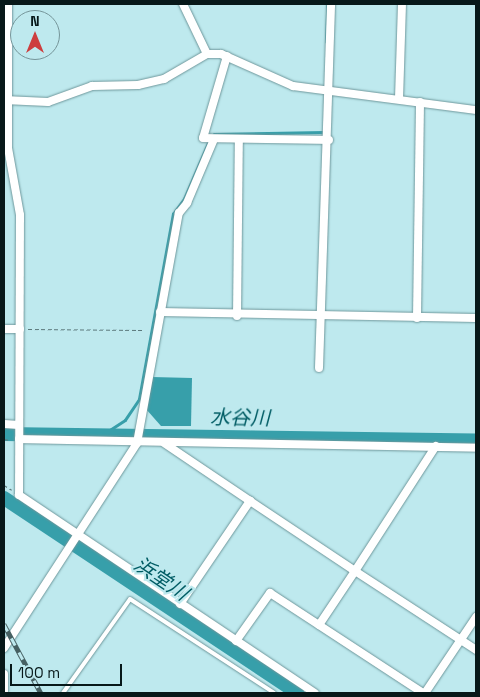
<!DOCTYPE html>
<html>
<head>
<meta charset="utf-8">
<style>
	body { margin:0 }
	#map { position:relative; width:480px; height:697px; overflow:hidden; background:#bee9ee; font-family:"Space Grotesk","Noto Sans JP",sans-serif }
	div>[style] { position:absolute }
	.water>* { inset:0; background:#379faa }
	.stream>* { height:2.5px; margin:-1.25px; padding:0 1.25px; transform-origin:1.25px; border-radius:1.25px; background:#379faa }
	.river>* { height:14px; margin:-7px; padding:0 7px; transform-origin:7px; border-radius:7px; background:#379faa }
	.path>* { height:1px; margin-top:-0.5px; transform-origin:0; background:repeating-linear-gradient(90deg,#5a777a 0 4px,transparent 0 6.5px) }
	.roads { filter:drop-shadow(0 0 1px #6e979b) drop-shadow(0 0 1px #6e979b) }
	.lane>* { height:4px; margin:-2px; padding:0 2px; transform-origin:2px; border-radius:2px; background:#fff }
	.street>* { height:8px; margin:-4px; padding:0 4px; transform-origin:4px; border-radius:4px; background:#fff }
	.rail>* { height:4.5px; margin-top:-2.25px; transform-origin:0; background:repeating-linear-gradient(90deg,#bee9ee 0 8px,#466062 0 16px); box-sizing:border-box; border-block:1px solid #466062 }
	span { translate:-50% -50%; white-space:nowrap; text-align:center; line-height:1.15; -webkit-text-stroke:4.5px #bee9ee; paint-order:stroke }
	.water-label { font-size:20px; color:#005c64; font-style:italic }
	.frame { position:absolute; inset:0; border:5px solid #071819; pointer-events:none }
	.north { position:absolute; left:10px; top:10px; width:50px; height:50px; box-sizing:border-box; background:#bee9ee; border:1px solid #759599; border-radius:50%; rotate:0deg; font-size:14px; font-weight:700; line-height:20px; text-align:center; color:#071819 }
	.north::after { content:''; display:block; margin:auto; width:18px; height:22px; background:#cd3e3e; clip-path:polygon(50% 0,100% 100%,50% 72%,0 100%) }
	.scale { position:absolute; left:10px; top:664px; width:112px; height:22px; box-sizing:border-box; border:2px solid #071819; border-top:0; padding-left:6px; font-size:15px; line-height:18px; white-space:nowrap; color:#071819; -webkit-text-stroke:4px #bee9ee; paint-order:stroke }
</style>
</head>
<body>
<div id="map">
	<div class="water">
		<i style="clip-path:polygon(152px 377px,192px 378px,191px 426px,161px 426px,146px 409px)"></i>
	</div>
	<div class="stream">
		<i style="left:326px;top:42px;width:38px;rotate:-88deg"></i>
		<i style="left:214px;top:134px;width:110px;rotate:-1deg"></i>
		<i style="left:102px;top:435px;width:27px;rotate:-33deg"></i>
		<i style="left:125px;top:420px;width:25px;rotate:-56deg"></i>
		<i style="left:139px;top:399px;width:188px;rotate:-79.6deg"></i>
		<i style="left:173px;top:214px;width:19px;rotate:-54deg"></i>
		<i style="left:184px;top:199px;width:61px;rotate:-66.8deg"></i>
	</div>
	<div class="river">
		<i style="left:4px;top:434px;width:472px;rotate:0.8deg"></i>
		<i style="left:4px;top:498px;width:352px;rotate:33.6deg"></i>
	</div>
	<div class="path">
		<i style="left:28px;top:329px;width:114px;rotate:0.5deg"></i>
		<i style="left:4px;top:439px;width:6px;rotate:9deg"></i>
		<i style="left:4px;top:485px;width:9px;rotate:32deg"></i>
	</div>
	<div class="roads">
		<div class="lane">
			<i style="left:63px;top:693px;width:115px;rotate:-54.5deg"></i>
			<i style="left:130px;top:599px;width:172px;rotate:33.1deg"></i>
		</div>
		<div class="street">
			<i style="left:8px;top:4px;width:144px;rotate:90deg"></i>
			<i style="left:8px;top:148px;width:68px;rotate:79.8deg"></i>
			<i style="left:20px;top:215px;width:280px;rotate:90.2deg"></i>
			<i style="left:19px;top:495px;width:356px;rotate:33.8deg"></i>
			<i style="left:183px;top:4px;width:55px;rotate:64.4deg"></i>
			<i style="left:227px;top:56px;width:85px;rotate:106.3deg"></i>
			<i style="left:203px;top:138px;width:126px;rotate:0.9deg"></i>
			<i style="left:399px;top:99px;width:95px;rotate:-88.2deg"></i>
			<i style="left:4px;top:100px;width:44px;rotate:2.6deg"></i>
			<i style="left:48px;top:102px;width:47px;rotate:-20deg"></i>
			<i style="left:92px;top:86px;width:46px;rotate:-1.2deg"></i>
			<i style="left:138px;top:85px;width:27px;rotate:-13deg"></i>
			<i style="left:164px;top:79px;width:50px;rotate:-30.2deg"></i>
			<i style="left:207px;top:54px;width:14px"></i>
			<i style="left:221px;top:54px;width:79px;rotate:24deg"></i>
			<i style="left:293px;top:86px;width:185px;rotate:7.5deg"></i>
			<i style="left:160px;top:312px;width:316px;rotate:1.1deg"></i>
			<i style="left:237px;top:316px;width:177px;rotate:-89.4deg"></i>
			<i style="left:417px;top:318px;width:216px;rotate:-89.2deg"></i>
			<i style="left:4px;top:329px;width:16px"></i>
			<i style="left:319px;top:368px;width:364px;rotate:-88.1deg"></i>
			<i style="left:4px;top:424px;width:15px;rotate:4deg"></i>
			<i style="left:19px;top:439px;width:457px;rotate:1.1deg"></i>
			<i style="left:164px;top:443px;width:104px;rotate:34deg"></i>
			<i style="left:180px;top:604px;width:125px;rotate:-55.8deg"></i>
			<i style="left:250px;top:501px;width:126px;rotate:33.7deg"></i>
			<i style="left:355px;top:571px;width:149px;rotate:-57.1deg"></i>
			<i style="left:319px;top:625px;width:65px;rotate:-56.3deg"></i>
			<i style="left:355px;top:571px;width:145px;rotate:33.1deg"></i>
			<i style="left:236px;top:641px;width:59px;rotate:-54.7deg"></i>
			<i style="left:270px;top:593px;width:183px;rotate:33.2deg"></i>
			<i style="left:4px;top:648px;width:244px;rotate:-57deg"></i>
			<i style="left:137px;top:443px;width:234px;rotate:-79.7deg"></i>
			<i style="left:179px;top:213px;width:13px;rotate:-51deg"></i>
			<i style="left:187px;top:203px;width:69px;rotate:-67.1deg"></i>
			<i style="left:4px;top:674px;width:17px;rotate:90deg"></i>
			<i style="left:425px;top:693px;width:92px;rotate:-56.1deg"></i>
		</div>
	</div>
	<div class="rail">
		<i style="left:4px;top:624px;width:78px;rotate:61.8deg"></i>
	</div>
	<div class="water-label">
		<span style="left:240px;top:418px;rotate:1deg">水谷川</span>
		<span style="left:161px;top:579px;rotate:34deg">浜堂川</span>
	</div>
	<div class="frame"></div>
	<div class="north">N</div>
	<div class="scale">100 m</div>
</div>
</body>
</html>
